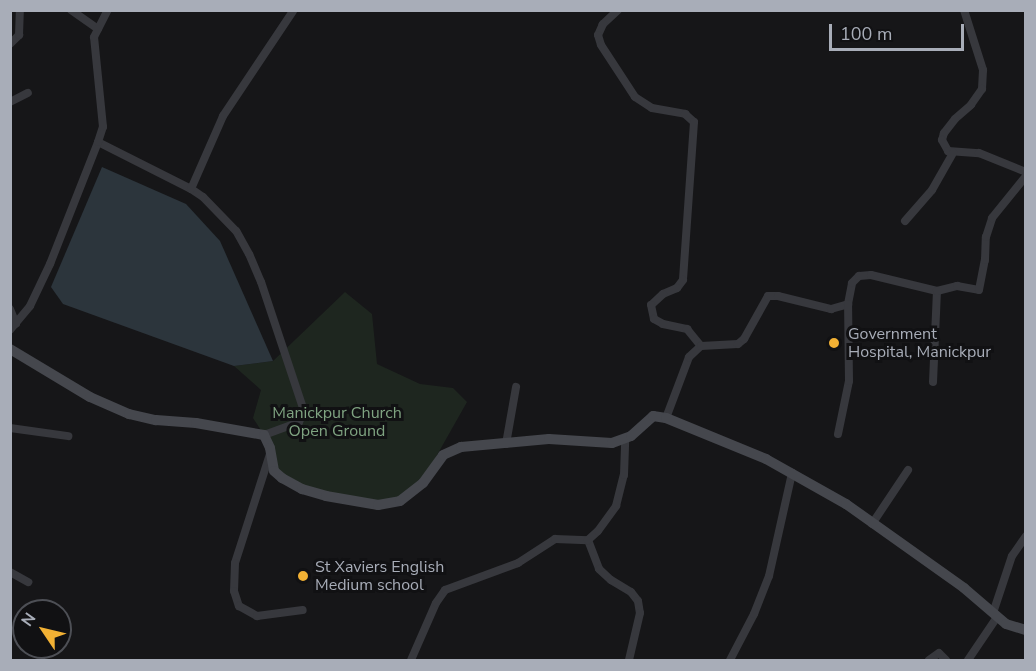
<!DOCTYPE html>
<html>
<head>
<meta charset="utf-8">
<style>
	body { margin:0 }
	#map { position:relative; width:1036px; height:671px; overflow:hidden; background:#161618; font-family:"Nunito Sans",sans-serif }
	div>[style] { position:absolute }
	.green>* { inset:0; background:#1e261f }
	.water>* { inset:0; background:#2c353c }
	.street>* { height:8px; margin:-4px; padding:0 4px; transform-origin:4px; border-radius:4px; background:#37383d }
	.secondary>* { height:10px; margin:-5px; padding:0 5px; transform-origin:5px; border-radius:5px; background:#45474d }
	.dots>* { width:16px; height:16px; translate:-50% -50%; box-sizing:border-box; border:3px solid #111113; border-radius:50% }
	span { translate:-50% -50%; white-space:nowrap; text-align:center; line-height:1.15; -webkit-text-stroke:6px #111113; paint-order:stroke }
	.poi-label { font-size:16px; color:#a8adb8 }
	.left { translate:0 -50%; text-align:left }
	.park-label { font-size:16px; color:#7fa381 }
	.frame { position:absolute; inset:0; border:12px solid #a8adb8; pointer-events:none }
	.north { position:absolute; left:12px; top:599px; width:60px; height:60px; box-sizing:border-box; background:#111113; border:2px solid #4d4f55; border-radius:50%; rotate:305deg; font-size:16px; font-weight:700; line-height:24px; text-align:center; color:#a8adb8 }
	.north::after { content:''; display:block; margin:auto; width:21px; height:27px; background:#f2b134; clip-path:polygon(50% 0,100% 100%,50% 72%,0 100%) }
	.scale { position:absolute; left:829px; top:24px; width:135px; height:27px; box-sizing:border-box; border:3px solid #a8adb8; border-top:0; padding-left:8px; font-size:18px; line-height:21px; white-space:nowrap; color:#a8adb8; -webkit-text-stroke:4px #111113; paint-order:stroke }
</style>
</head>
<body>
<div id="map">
	<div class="green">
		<i style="clip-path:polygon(345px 292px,372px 314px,377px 364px,420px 384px,453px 388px,467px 402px,432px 464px,401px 503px,377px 502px,302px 487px,275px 471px,264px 435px,253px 418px,261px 390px,234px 366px,273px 361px)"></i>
	</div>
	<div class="water">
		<i style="clip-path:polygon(102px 167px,186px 204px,220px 241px,273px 361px,234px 366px,63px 304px,51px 287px)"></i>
	</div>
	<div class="street">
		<i style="left:71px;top:10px;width:33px;rotate:35deg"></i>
		<i style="left:618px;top:10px;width:21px;rotate:137deg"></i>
		<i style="left:603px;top:24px;width:12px;rotate:114deg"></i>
		<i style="left:598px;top:35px;width:10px;rotate:73deg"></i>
		<i style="left:601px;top:45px;width:62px;rotate:56.8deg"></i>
		<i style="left:635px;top:97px;width:20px;rotate:33deg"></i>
		<i style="left:652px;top:108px;width:34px;rotate:10deg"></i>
		<i style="left:685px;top:114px;width:12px;rotate:42deg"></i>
		<i style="left:694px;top:122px;width:158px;rotate:94deg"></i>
		<i style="left:683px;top:280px;width:10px;rotate:127deg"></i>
		<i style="left:677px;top:288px;width:15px;rotate:157deg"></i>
		<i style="left:663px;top:294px;width:16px;rotate:137deg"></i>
		<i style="left:651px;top:305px;width:14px;rotate:78deg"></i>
		<i style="left:654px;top:319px;width:10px;rotate:29deg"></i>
		<i style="left:663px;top:324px;width:25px;rotate:12deg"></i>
		<i style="left:687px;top:329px;width:22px;rotate:51deg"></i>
		<i style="left:964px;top:10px;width:63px;rotate:72.4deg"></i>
		<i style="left:983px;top:70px;width:19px;rotate:93deg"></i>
		<i style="left:982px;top:89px;width:19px;rotate:125deg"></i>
		<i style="left:971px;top:105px;width:21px;rotate:139deg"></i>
		<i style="left:955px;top:119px;width:18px;rotate:128deg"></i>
		<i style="left:944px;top:133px;width:7px;rotate:106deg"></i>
		<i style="left:942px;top:140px;width:13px;rotate:61deg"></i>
		<i style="left:948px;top:151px;width:31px;rotate:4deg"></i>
		<i style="left:979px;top:153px;width:51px;rotate:22deg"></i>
		<i style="left:10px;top:44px;width:13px;rotate:-45deg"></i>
		<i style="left:19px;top:35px;width:25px;rotate:-88deg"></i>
		<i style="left:10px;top:102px;width:20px;rotate:-27deg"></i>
		<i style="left:98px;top:142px;width:104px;rotate:26.8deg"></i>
		<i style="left:905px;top:221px;width:41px;rotate:-48.9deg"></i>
		<i style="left:932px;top:190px;width:43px;rotate:-60.4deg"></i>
		<i style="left:10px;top:309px;width:16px;rotate:68deg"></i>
		<i style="left:10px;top:330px;width:31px;rotate:-50deg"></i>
		<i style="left:30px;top:306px;width:47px;rotate:-64.5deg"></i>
		<i style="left:50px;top:264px;width:131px;rotate:-68.5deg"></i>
		<i style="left:98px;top:142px;width:16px;rotate:-72deg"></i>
		<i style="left:103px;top:127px;width:90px;rotate:-95.7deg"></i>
		<i style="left:94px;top:37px;width:30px;rotate:-63deg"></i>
		<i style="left:933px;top:382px;width:91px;rotate:-87.5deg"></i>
		<i style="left:666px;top:418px;width:65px;rotate:-69.3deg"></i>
		<i style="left:689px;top:357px;width:16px;rotate:-43deg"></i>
		<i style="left:701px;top:346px;width:37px;rotate:-3deg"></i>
		<i style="left:738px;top:344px;width:8px;rotate:-40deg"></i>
		<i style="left:744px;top:339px;width:49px;rotate:-60.8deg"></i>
		<i style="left:768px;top:296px;width:10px"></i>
		<i style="left:778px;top:296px;width:55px;rotate:13.8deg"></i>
		<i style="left:831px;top:309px;width:18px;rotate:-16deg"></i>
		<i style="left:848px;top:304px;width:21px;rotate:-79deg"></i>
		<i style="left:852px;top:283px;width:10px;rotate:-45deg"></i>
		<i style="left:859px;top:276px;width:12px;rotate:-5deg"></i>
		<i style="left:871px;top:275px;width:68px;rotate:13.6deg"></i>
		<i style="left:937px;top:291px;width:21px;rotate:-14deg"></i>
		<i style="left:957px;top:286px;width:22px;rotate:10deg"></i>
		<i style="left:979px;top:290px;width:31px;rotate:-79deg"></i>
		<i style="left:985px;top:260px;width:23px;rotate:-88deg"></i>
		<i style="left:986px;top:237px;width:20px;rotate:-72deg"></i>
		<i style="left:992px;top:218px;width:54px;rotate:-51deg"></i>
		<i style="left:10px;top:428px;width:59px;rotate:7.9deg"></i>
		<i style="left:838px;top:434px;width:54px;rotate:-78.3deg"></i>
		<i style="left:849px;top:381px;width:77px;rotate:-90.7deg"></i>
		<i style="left:264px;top:435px;width:37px;rotate:-20deg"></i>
		<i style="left:299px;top:422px;width:12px;rotate:-66deg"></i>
		<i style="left:304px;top:411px;width:136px;rotate:-108.4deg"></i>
		<i style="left:261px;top:282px;width:30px;rotate:-113deg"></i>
		<i style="left:249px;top:254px;width:26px;rotate:-119deg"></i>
		<i style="left:236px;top:231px;width:47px;rotate:-134.1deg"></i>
		<i style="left:203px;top:197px;width:14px;rotate:-146deg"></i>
		<i style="left:191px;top:189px;width:80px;rotate:-66.3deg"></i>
		<i style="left:223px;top:116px;width:126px;rotate:-56.3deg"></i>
		<i style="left:506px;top:444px;width:58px;rotate:-80deg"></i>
		<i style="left:270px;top:454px;width:114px;rotate:107.8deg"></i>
		<i style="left:235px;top:563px;width:28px;rotate:92deg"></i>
		<i style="left:234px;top:591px;width:16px;rotate:72deg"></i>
		<i style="left:239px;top:606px;width:21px;rotate:29deg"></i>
		<i style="left:257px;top:616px;width:46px;rotate:-7.4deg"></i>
		<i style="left:872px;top:524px;width:65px;rotate:-56.3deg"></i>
		<i style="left:588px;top:540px;width:31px;rotate:69deg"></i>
		<i style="left:599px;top:569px;width:16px;rotate:43deg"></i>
		<i style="left:611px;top:580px;width:23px;rotate:31deg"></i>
		<i style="left:631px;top:592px;width:11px;rotate:52deg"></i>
		<i style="left:638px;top:601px;width:12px;rotate:81deg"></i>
		<i style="left:640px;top:613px;width:48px;rotate:103.2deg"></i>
		<i style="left:10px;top:572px;width:21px;rotate:29deg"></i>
		<i style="left:993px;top:613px;width:60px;rotate:-71.6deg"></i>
		<i style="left:1012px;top:556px;width:24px;rotate:-55deg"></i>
		<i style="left:411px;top:660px;width:62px;rotate:-66.3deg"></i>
		<i style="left:436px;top:603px;width:16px;rotate:-55deg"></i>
		<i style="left:445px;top:590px;width:78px;rotate:-20.3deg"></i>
		<i style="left:518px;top:563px;width:44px;rotate:-33deg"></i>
		<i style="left:555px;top:539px;width:33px;rotate:2deg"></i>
		<i style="left:588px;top:540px;width:13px;rotate:-42deg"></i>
		<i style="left:598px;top:531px;width:31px;rotate:-54deg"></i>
		<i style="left:616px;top:506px;width:32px;rotate:-76deg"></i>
		<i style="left:624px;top:475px;width:37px;rotate:-88deg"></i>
		<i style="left:730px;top:660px;width:52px;rotate:-62.4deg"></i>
		<i style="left:754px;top:614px;width:41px;rotate:-68.5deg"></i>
		<i style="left:769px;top:576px;width:106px;rotate:-77.4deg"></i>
		<i style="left:929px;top:660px;width:12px;rotate:-35deg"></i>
		<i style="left:939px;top:653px;width:10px;rotate:45deg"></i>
		<i style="left:968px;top:660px;width:52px;rotate:-56deg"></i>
	</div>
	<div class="secondary">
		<i style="left:10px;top:349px;width:93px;rotate:31deg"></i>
		<i style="left:90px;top:397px;width:43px;rotate:23.6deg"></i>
		<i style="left:129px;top:414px;width:28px;rotate:13deg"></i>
		<i style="left:156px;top:420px;width:40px;rotate:4.3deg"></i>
		<i style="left:196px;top:423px;width:69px;rotate:10deg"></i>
		<i style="left:264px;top:435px;width:14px;rotate:65deg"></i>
		<i style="left:270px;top:448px;width:23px;rotate:80deg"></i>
		<i style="left:274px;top:471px;width:11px;rotate:41deg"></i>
		<i style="left:282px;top:478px;width:23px;rotate:29deg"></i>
		<i style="left:302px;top:489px;width:25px;rotate:16deg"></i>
		<i style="left:326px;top:496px;width:53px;rotate:9.8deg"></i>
		<i style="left:378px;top:505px;width:22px;rotate:-10deg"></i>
		<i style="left:400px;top:501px;width:29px;rotate:-38deg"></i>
		<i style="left:423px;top:483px;width:34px;rotate:-54deg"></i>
		<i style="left:443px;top:455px;width:20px;rotate:-24deg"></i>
		<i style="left:461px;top:447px;width:88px;rotate:-5.2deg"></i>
		<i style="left:549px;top:439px;width:63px;rotate:3.6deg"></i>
		<i style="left:612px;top:443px;width:20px;rotate:-20deg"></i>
		<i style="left:631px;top:436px;width:30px;rotate:-42deg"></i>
		<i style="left:653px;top:416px;width:13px;rotate:9deg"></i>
		<i style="left:666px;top:418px;width:108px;rotate:22.3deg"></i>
		<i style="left:766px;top:459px;width:92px;rotate:29.4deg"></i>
		<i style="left:846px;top:504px;width:145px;rotate:35.4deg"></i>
		<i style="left:964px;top:588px;width:55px;rotate:40.6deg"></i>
		<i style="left:1006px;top:624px;width:21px;rotate:17deg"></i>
	</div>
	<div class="dots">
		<i style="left:834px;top:343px;background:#f2b134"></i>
		<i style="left:303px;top:576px;background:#f2b134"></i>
	</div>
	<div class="poi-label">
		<span class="left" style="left:848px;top:343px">Government<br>Hospital, Manickpur</span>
		<span class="left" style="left:315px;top:576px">St Xaviers English<br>Medium school</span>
	</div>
	<div class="park-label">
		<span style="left:337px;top:422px">Manickpur Church<br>Open Ground</span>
	</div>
	<div class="frame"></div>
	<div class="north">N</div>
	<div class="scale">100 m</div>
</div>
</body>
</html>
